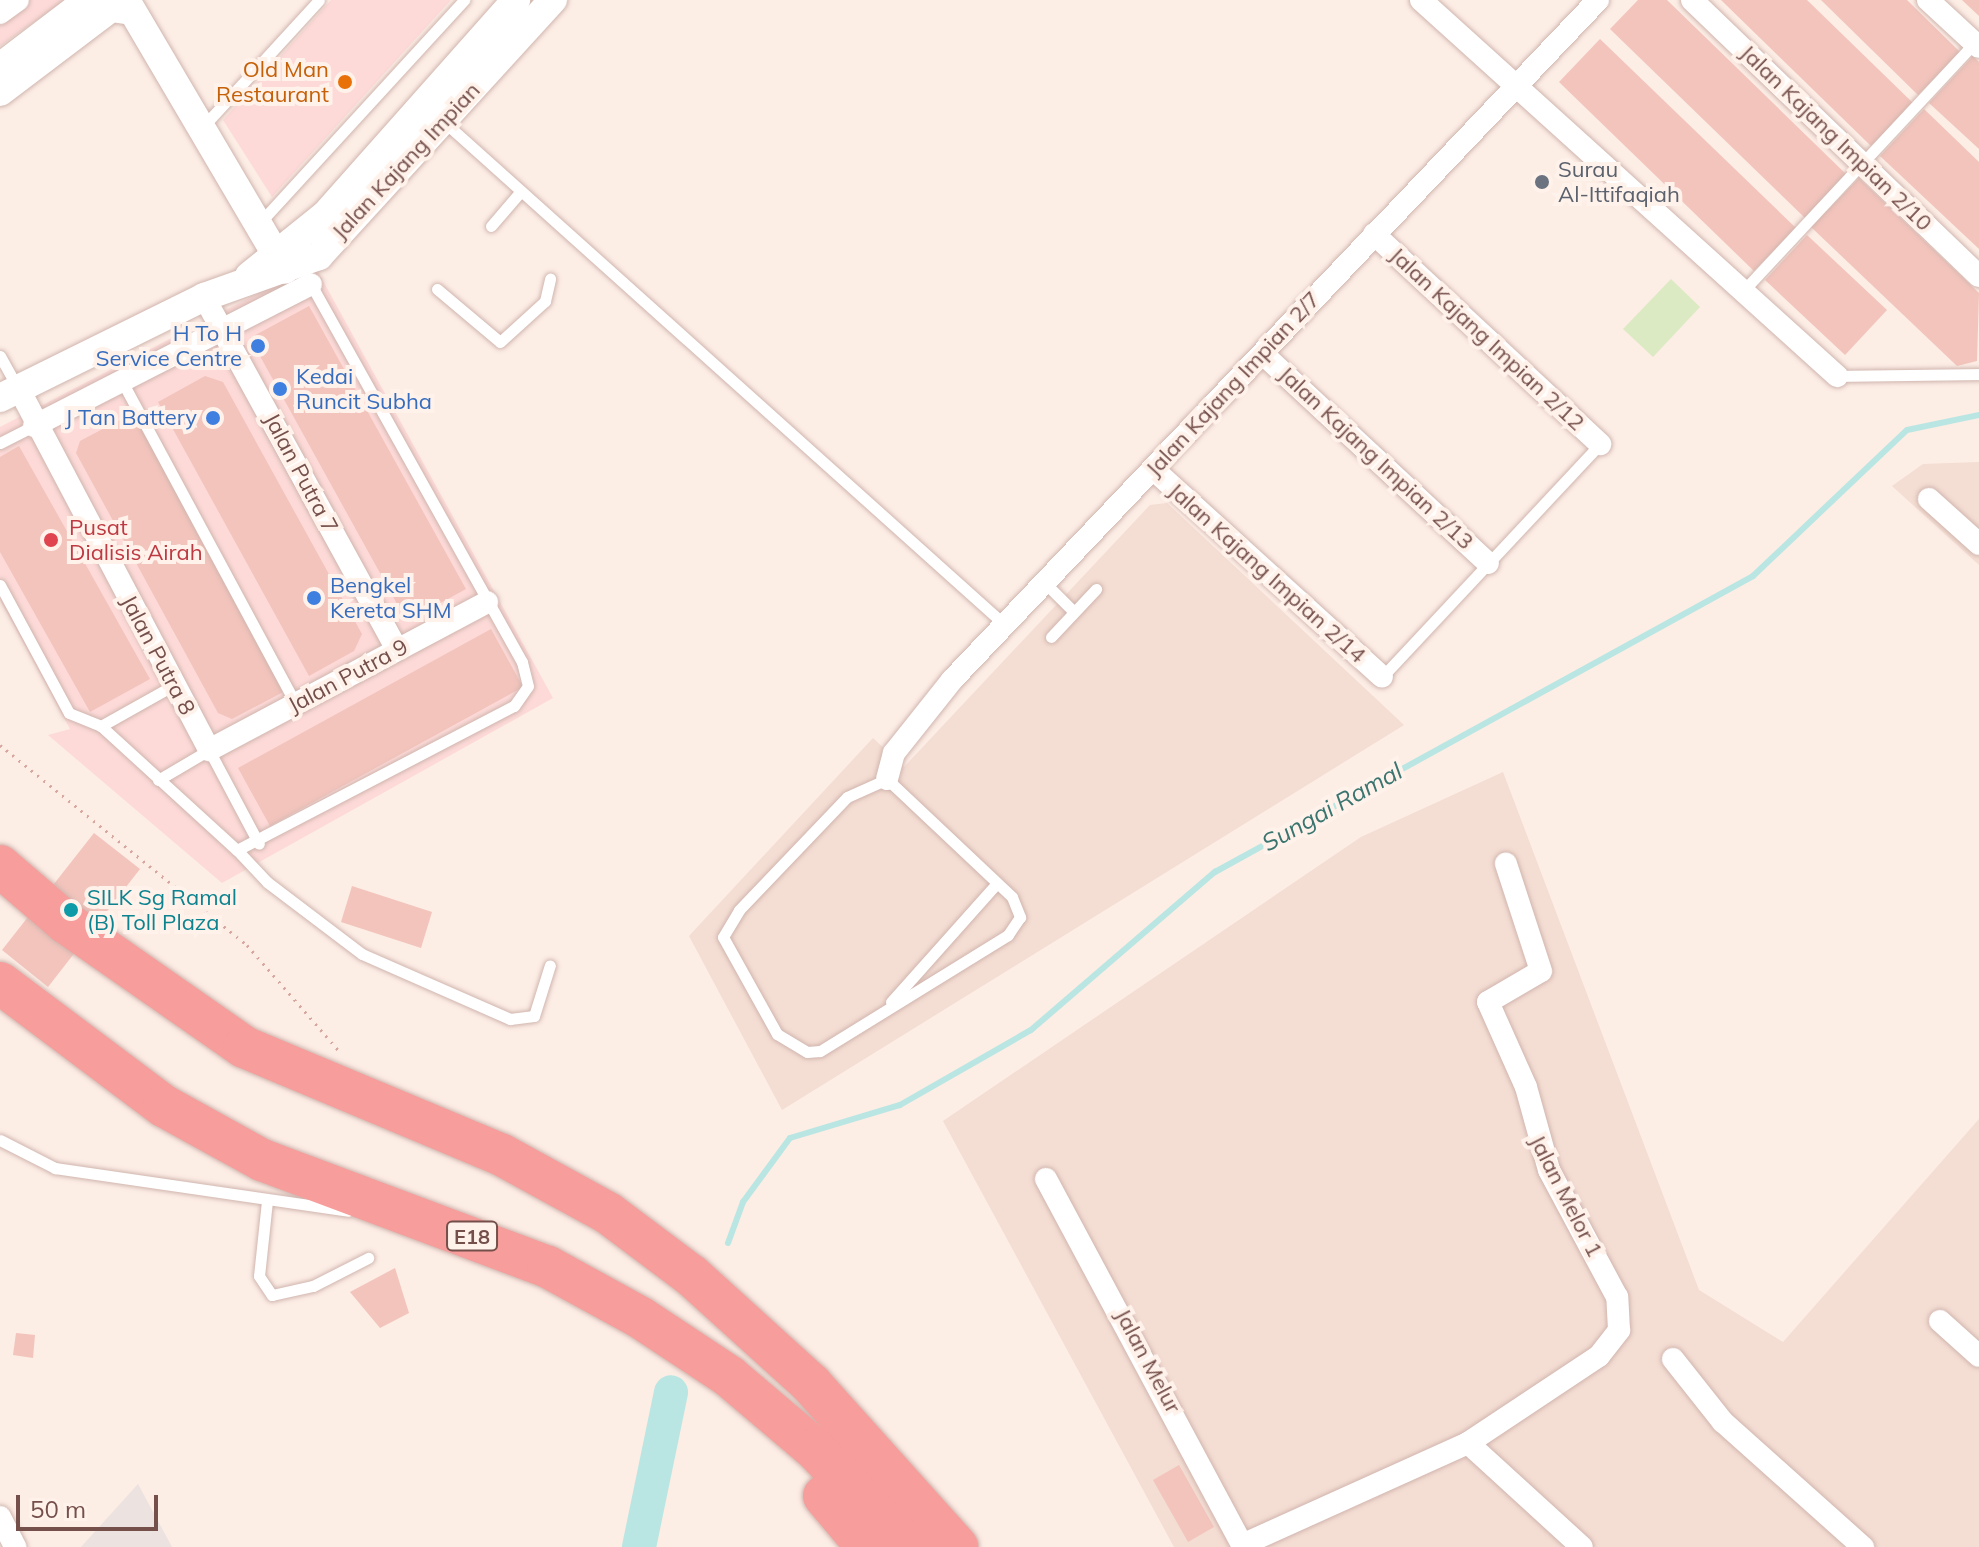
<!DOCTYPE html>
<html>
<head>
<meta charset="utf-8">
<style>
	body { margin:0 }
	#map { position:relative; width:1979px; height:1547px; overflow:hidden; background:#fcede5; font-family:Mulish,sans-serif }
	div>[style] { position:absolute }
	.residential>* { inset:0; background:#f4ddd3 }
	.commercial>* { inset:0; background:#fddad8 }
	.industrial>* { inset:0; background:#ece2df }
	.green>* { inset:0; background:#dceac3 }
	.stream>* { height:6px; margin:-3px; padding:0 3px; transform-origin:3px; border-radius:3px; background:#b9e6e2 }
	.river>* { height:34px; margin:-17px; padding:0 17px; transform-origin:17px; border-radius:17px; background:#b9e6e2 }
	.building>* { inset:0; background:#f2c4bc }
	.path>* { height:3px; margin-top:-1.5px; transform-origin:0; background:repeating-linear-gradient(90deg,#d7a79f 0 2px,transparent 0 8px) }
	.roads { filter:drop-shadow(0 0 2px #d0b5ae) drop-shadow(0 0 2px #d0b5ae) }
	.service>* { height:11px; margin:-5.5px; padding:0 5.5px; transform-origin:5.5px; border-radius:5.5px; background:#fff }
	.minor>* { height:22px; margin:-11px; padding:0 11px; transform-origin:11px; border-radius:11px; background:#fff }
	.tertiary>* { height:28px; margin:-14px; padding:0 14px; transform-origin:14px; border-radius:14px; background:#fff }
	.motorway>* { height:42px; margin:-21px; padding:0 21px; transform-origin:21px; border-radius:21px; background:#f79d9b }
	.dots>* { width:22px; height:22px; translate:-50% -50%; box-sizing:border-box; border:4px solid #fff2eb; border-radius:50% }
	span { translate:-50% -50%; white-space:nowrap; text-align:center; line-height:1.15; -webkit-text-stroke:8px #fff2eb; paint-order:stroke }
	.shield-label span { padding:2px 6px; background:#fff2eb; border:2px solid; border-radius:6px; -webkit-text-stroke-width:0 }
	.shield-label { font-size:20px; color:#754f4a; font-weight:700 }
	.food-label { font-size:22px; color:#c56008 }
	.right { translate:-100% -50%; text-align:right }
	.street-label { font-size:22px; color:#754f4a }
	.worship-label { font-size:22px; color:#5b616d }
	.left { translate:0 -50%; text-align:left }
	.shop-label { font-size:22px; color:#366cbe }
	.health-label { font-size:22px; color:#be3a42 }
	.culture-label { font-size:22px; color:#0d838f }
	.water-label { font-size:24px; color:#3a746f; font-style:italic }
	.scale { position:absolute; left:16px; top:1495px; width:142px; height:36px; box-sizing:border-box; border:4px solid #754f4a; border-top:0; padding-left:10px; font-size:24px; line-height:28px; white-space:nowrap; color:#754f4a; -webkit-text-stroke:6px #fff2eb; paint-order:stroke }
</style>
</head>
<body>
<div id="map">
	<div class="residential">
		<i style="clip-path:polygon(1979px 462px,1979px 565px,1892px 486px,1923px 464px)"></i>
		<i style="clip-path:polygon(1167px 503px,1404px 725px,782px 1110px,689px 936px,873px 738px,904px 767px,1150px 505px)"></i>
		<i style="clip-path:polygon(1503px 772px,1699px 1290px,1783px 1342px,1979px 1119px,1979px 1547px,1174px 1547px,943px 1121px,1361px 837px)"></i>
	</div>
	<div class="commercial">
		<i style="clip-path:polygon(0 0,65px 0,0 46px)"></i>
		<i style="clip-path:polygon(331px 0,451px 0,272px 197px,223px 120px)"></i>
		<i style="clip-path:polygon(318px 272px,553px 698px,222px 883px,48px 735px,70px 729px,0 600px,0 427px,276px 284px)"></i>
	</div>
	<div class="industrial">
		<i style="clip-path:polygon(138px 1484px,172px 1547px,81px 1547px)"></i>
	</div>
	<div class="green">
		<i style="clip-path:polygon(1671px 279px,1700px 307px,1653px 357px,1623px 329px)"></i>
	</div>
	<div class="stream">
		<i style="left:728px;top:1243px;width:44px;rotate:-69.9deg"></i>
		<i style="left:743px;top:1202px;width:79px;rotate:-53.7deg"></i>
		<i style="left:790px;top:1138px;width:115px;rotate:-16.7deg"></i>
		<i style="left:900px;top:1105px;width:151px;rotate:-29.8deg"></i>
		<i style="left:1031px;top:1030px;width:243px;rotate:-40.7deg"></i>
		<i style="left:1215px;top:872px;width:614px;rotate:-28.82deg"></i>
		<i style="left:1753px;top:576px;width:212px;rotate:-43.5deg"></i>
		<i style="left:1907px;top:430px;width:74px;rotate:-11.8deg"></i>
	</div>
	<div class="river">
		<i style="left:639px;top:1547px;width:158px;rotate:-78.3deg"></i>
	</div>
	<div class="building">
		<i style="clip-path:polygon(1638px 0,1667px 0,1847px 175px,1805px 218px,1610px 29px)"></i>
		<i style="clip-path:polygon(1721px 0,1807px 0,1913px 103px,1871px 146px)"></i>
		<i style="clip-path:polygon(1821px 0,1907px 0,1960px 52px,1918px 95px)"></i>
		<i style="clip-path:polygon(1962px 0,1979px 0,1979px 16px)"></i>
		<i style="clip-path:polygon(1600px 39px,1796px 228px,1754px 271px,1559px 82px)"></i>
		<i style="clip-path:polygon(1973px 56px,1979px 62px,1979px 149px,1929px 103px)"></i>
		<i style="clip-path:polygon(1924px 109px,1979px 162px,1979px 249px,1880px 156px)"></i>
		<i style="clip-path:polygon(1859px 178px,1979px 293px,1977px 361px,1957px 366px,1811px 227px)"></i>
		<i style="clip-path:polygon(1807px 235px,1887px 310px,1845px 355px,1765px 280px)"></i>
		<i style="clip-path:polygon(309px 306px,466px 589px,415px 617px,401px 611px,250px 338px)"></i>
		<i style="clip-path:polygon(205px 376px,223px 382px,362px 634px,354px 651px,309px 676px,158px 402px)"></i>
		<i style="clip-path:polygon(133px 413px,285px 691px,232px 719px,218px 713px,76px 453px,80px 441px)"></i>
		<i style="clip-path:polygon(19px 446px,150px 679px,90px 712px,0 552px,0 457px)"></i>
		<i style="clip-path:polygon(491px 629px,523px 687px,270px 826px,238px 768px)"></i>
		<i style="clip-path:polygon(94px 833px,140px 869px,48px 987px,2px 950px)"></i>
		<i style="clip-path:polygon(352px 886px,432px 912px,421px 948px,341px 922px)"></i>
		<i style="clip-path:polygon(395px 1268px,409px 1313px,380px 1328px,350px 1292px)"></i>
		<i style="clip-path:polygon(16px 1333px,35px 1335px,33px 1358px,13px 1355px)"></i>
		<i style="clip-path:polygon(1179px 1465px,1214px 1527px,1188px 1542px,1153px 1480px)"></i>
	</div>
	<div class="path">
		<i style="left:0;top:745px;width:318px;rotate:39deg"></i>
		<i style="left:247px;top:945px;width:142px;rotate:49deg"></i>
	</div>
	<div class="roads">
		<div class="service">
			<i style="left:210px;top:119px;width:161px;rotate:-47.5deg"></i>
			<i style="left:442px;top:120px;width:756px;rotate:41.89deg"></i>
			<i style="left:267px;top:215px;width:292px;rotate:-47.5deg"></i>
			<i style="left:491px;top:226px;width:46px;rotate:-49.4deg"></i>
			<i style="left:437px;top:289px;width:82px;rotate:40.1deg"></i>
			<i style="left:500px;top:342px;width:61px;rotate:-42.3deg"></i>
			<i style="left:545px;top:301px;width:23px;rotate:-77deg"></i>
			<i style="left:1744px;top:290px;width:338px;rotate:-47deg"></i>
			<i style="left:0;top:356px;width:37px;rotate:61deg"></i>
			<i style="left:1837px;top:376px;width:142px;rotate:-0.8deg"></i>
			<i style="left:124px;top:385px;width:362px;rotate:61.7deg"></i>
			<i style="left:0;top:443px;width:38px;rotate:-27deg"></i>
			<i style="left:1044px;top:582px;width:42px;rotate:45deg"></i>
			<i style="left:0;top:585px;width:145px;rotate:61.7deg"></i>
			<i style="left:69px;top:713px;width:35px;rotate:22deg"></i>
			<i style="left:1051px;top:637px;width:66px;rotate:-46.8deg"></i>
			<i style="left:1382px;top:677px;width:319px;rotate:-46.9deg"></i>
			<i style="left:174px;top:685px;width:84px;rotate:150.7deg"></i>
			<i style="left:101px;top:726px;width:184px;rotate:42.4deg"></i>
			<i style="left:237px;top:850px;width:312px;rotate:-27.5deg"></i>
			<i style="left:514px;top:706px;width:24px;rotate:-55deg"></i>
			<i style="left:528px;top:686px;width:25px;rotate:-104deg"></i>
			<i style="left:522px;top:662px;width:433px;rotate:-119.2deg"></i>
			<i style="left:887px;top:779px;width:172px;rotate:43.3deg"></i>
			<i style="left:1012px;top:897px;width:22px;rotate:68deg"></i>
			<i style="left:1020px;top:917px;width:22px;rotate:124deg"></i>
			<i style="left:1008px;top:935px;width:221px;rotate:148.3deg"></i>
			<i style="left:820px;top:1051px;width:13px;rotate:176deg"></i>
			<i style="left:807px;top:1052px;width:35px;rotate:-149deg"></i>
			<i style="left:777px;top:1034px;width:111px;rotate:-119.1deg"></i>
			<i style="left:723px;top:937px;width:31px;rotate:-59deg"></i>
			<i style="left:739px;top:910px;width:156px;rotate:-46.3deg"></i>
			<i style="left:847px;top:797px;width:44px;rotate:-24.2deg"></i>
			<i style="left:158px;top:780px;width:59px;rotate:-30.5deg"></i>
			<i style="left:209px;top:750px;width:106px;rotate:62deg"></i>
			<i style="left:237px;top:850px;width:44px;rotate:46.8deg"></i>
			<i style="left:267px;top:882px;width:119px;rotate:37.2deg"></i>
			<i style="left:362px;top:954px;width:162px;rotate:23.7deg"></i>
			<i style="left:510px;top:1019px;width:24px;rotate:-7deg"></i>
			<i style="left:534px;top:1016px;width:53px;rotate:-72.6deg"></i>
			<i style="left:891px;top:1002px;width:159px;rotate:-48.3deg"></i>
			<i style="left:0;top:1140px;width:62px;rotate:27deg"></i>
			<i style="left:55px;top:1168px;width:296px;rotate:8.3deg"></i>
			<i style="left:267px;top:1201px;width:75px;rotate:96.1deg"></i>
			<i style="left:259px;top:1276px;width:23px;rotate:56deg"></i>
			<i style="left:272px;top:1295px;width:42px;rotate:-12.4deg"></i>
			<i style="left:313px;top:1286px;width:62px;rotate:-27deg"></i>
		</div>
		<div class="minor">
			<i style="left:1421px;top:0;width:561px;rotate:42.11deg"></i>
			<i style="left:1692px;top:0;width:398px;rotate:43.9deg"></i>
			<i style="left:1928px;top:0;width:69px;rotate:42.7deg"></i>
			<i style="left:0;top:13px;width:22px;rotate:-36deg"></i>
			<i style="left:1374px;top:234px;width:309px;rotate:42.9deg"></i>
			<i style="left:204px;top:297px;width:402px;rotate:61.3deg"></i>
			<i style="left:1263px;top:354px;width:307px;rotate:42.9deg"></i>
			<i style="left:19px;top:389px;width:408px;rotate:62.2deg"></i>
			<i style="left:209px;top:750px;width:315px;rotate:-28deg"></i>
			<i style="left:34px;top:426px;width:311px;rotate:-27.1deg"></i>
			<i style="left:1153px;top:469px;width:309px;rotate:42.2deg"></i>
			<i style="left:1929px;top:499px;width:67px;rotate:42deg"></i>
			<i style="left:887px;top:779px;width:27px;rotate:-75deg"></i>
			<i style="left:894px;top:753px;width:93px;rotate:-51.5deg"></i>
			<i style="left:952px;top:680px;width:938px;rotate:-46.47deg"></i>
			<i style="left:1046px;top:1179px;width:417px;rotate:61.8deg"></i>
			<i style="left:1940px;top:1321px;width:52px;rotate:41.9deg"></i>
			<i style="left:1673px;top:1359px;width:80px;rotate:51.6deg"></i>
			<i style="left:1723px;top:1422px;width:188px;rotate:41.8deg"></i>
			<i style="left:1468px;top:1443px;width:154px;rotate:42.4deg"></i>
			<i style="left:0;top:1517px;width:34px;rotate:63deg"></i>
			<i style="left:1242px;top:1545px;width:248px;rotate:-24.3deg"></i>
			<i style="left:1468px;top:1443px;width:157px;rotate:-33.6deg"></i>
			<i style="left:1599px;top:1356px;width:33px;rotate:-52deg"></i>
			<i style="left:1619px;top:1330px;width:33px;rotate:-93deg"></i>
			<i style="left:1617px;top:1297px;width:144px;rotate:-118.2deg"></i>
			<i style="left:1549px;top:1170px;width:86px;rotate:-105.5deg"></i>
			<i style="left:1526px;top:1087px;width:93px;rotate:-114.1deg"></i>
			<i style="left:1488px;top:1002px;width:61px;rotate:-30.3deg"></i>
			<i style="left:1541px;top:971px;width:113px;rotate:-108.1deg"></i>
		</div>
		<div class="tertiary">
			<i style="left:126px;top:0;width:313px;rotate:59.5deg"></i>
			<i style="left:0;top:67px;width:111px;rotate:-37.3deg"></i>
			<i style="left:0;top:92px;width:139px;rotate:-37.1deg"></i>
			<i style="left:111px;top:8px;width:21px;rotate:8deg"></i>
			<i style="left:249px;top:276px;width:97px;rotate:-38.8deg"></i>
			<i style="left:325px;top:215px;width:288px;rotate:-48.4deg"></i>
			<i style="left:0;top:398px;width:228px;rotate:-26.3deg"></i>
			<i style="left:204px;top:297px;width:122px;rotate:-19.6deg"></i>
			<i style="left:319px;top:256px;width:347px;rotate:-47.6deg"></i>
		</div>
		<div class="motorway">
			<i style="left:0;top:866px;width:86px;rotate:40.7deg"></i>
			<i style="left:65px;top:922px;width:218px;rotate:34.9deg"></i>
			<i style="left:244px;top:1047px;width:280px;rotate:22.7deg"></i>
			<i style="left:502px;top:1155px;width:121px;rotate:28.7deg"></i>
			<i style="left:608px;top:1213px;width:105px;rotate:36.9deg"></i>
			<i style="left:692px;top:1276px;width:161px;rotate:42.2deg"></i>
			<i style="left:811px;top:1384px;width:219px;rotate:48.1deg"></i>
			<i style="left:0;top:983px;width:205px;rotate:36.9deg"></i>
			<i style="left:164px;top:1106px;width:112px;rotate:28.9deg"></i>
			<i style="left:262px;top:1160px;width:305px;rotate:20.5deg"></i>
			<i style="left:548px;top:1267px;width:106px;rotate:28.7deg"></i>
			<i style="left:641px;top:1318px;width:107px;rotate:33.5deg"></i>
			<i style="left:730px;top:1377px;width:111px;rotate:40.3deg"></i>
			<i style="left:815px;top:1449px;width:135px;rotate:46.5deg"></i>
			<i style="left:824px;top:1496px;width:67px;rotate:49.9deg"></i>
		</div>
	</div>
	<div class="dots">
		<i style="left:345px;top:82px;background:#e8710a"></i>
		<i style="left:1542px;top:182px;background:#6b7280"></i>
		<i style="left:258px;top:346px;background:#3f7fe0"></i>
		<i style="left:280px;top:389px;background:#3f7fe0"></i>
		<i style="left:213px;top:418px;background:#3f7fe0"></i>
		<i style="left:51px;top:540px;background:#e0444e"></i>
		<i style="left:314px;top:598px;background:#3f7fe0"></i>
		<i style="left:71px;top:910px;background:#0f9aa8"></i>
	</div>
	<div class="shield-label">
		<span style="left:472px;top:1236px">E18</span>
	</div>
	<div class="food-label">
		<span class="right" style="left:329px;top:82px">Old Man<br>Restaurant</span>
	</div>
	<div class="street-label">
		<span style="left:1836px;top:138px;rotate:44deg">Jalan Kajang Impian 2/10</span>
		<span style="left:406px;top:161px;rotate:-47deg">Jalan Kajang Impian</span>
		<span style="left:1487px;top:339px;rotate:43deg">Jalan Kajang Impian 2/12</span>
		<span style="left:1233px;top:384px;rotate:-47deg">Jalan Kajang Impian 2/7</span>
		<span style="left:1376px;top:458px;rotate:43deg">Jalan Kajang Impian 2/13</span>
		<span style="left:301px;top:473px;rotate:62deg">Jalan Putra 7</span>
		<span style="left:1267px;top:573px;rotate:42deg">Jalan Kajang Impian 2/14</span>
		<span style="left:158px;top:655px;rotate:62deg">Jalan Putra 8</span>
		<span style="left:348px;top:676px;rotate:-28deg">Jalan Putra 9</span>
		<span style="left:1566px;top:1196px;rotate:63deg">Jalan Melor 1</span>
		<span style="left:1148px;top:1361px;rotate:62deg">Jalan Melur</span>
	</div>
	<div class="worship-label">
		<span class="left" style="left:1558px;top:182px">Surau<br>Al-Ittifaqiah</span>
	</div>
	<div class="shop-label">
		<span class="right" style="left:242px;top:346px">H To H<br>Service Centre</span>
		<span class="left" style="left:296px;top:389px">Kedai<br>Runcit Subha</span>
		<span class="right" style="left:197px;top:418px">J Tan Battery</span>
		<span class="left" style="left:330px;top:598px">Bengkel<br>Kereta SHM</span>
	</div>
	<div class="health-label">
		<span class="left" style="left:69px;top:540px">Pusat<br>Dialisis Airah</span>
	</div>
	<div class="culture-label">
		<span class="left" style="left:87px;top:910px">SILK Sg Ramal<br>(B) Toll Plaza</span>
	</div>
	<div class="water-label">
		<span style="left:1332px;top:807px;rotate:-29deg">Sungai Ramal</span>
	</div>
	<div class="scale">50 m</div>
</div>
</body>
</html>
